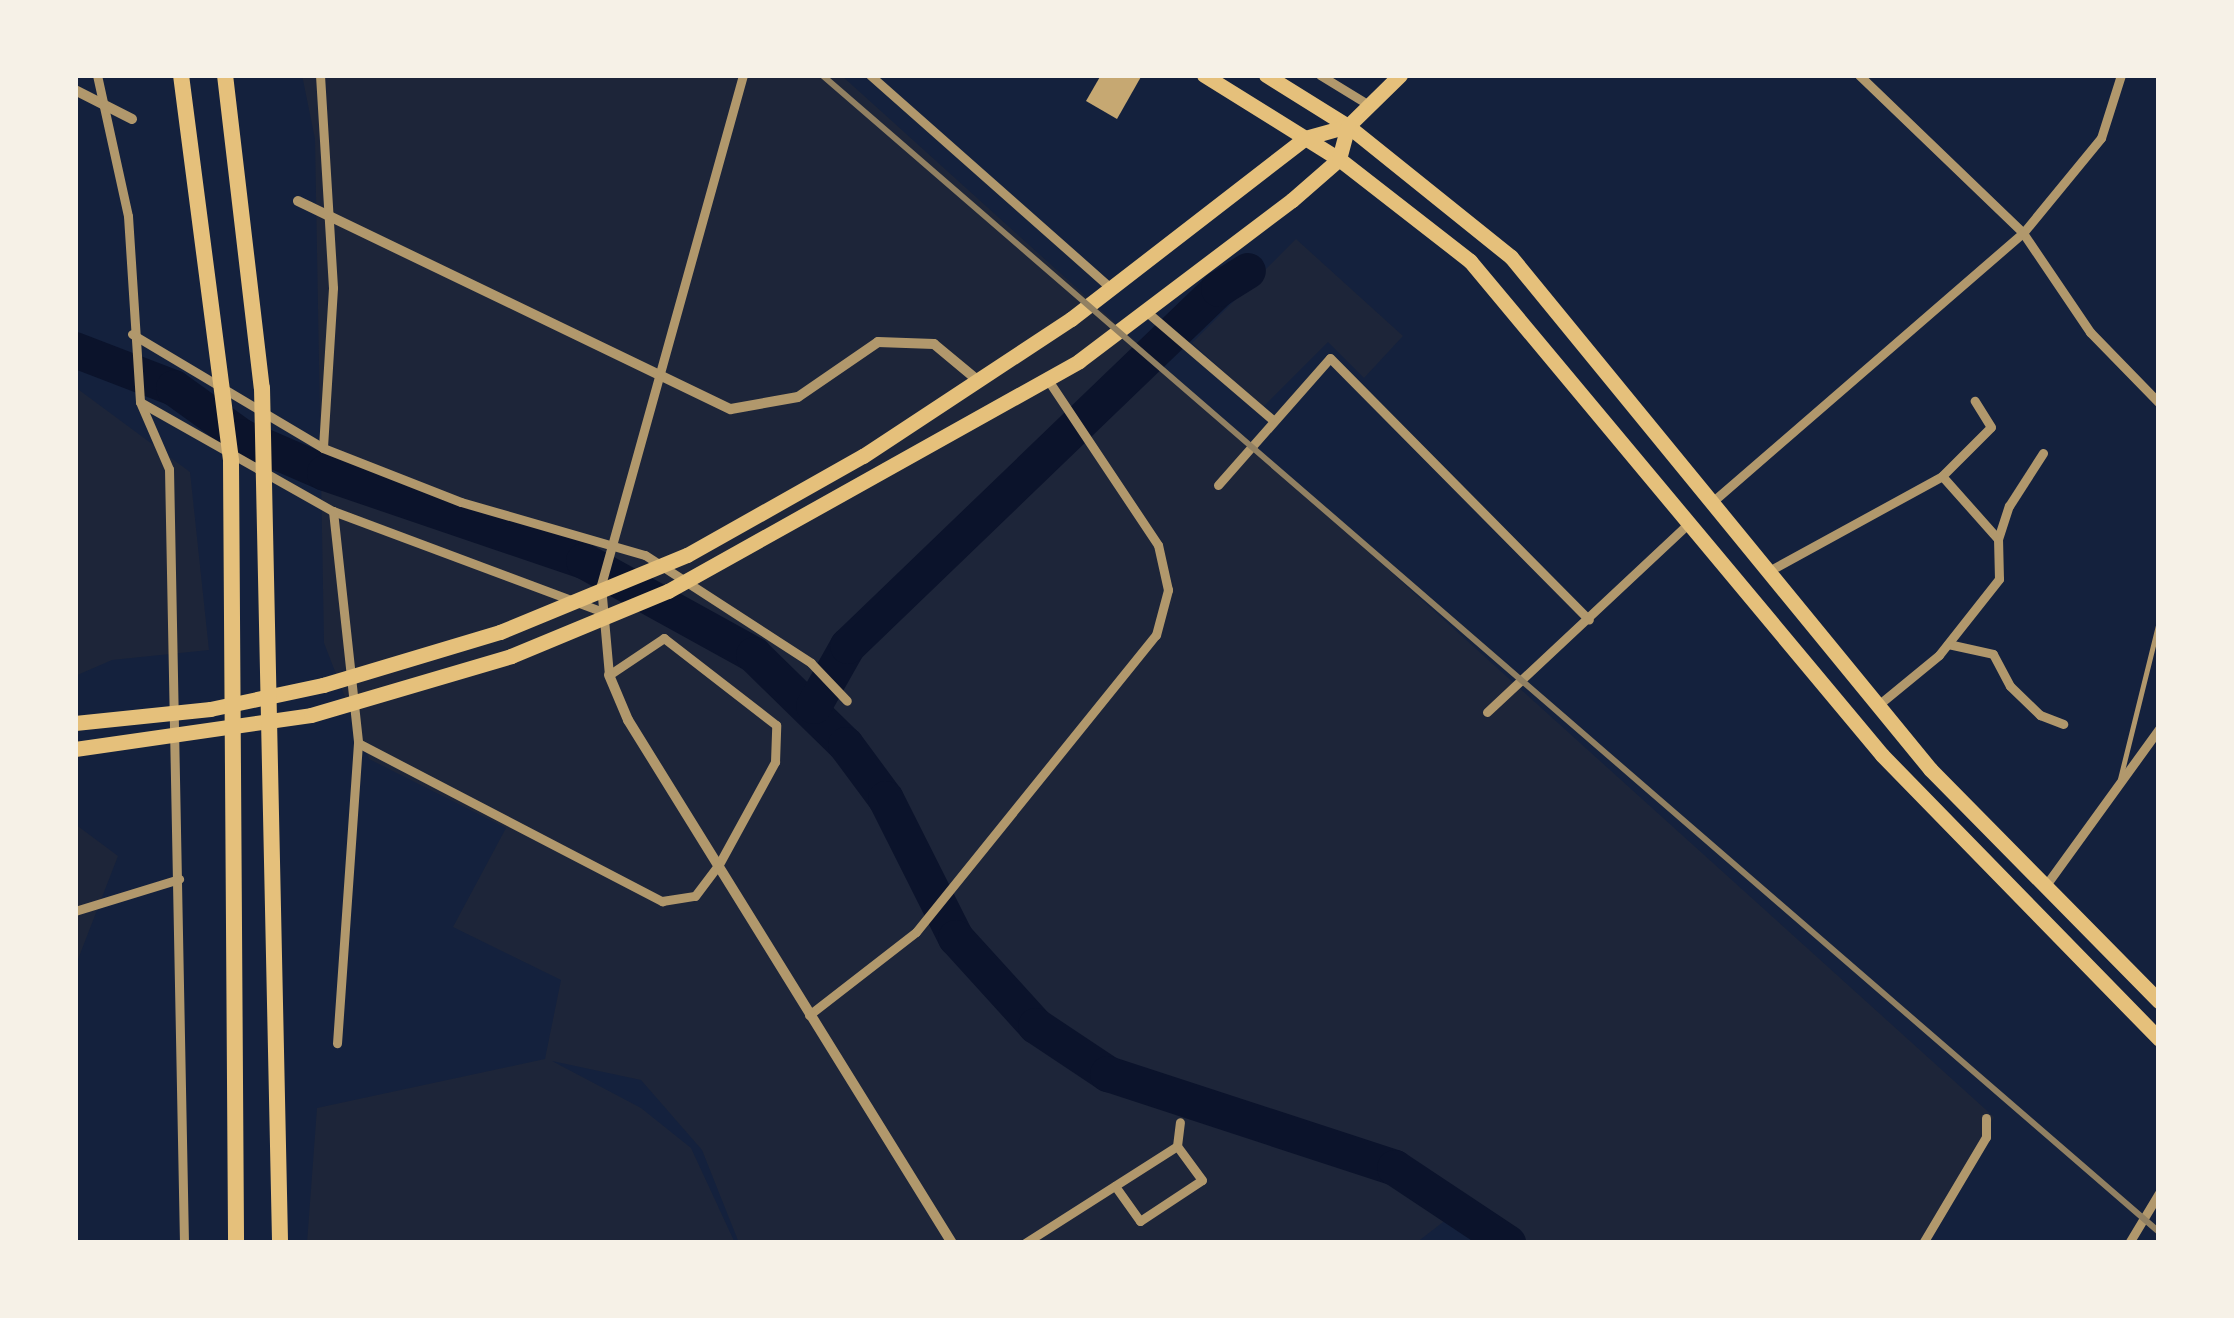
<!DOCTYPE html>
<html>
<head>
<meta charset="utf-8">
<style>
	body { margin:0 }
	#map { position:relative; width:2234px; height:1318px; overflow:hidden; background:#14213d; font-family:"IBM Plex Serif",serif }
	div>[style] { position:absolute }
	.green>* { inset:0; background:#1d2539 }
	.river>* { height:36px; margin:-18px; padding:0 18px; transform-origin:18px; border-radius:18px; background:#0b132b }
	.building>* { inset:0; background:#c6a872 }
	.service>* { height:4.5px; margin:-2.25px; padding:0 2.25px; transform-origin:2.25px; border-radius:2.25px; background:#b1986c }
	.minor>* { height:9px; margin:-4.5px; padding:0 4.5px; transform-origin:4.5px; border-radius:4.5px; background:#b1986c }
	.tertiary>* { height:10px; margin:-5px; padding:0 5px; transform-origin:5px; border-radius:5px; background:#b1986c }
	.trunk>* { height:15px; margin:-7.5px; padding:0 7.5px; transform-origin:7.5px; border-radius:7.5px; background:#e5c07b }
	.motorway>* { height:16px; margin:-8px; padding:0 8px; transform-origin:8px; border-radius:8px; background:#e5c07b }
	.rail>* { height:6px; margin:-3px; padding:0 3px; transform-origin:3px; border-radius:3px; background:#918062 }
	span { translate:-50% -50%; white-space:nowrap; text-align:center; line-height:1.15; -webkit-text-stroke:12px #f6f1e7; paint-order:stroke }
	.frame { position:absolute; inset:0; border:78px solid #f6f1e7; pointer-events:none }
</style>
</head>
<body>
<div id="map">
	<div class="green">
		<i style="clip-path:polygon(302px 75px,841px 75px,1994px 1117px,1927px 1243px,1478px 1243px,1447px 1219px,1416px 1243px,739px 1243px,702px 1150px,641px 1080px,552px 1061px,641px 1108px,691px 1148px,735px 1243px,307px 1243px,317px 1108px,545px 1059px,561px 980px,453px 927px,506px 828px,369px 759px,324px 643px,315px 139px)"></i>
		<i style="clip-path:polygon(1296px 239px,1403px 336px,1364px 378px,1328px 342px,1263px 407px,1192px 343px)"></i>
		<i style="clip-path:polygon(75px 387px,190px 472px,209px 650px,112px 660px,75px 676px)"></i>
		<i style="clip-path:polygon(75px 824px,118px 856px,75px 967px)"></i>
	</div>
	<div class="river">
		<i style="left:75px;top:350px;width:106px;rotate:21deg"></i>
		<i style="left:174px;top:388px;width:84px;rotate:35.8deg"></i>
		<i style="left:242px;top:437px;width:90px;rotate:23.4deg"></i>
		<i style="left:325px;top:473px;width:274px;rotate:18.8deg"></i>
		<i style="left:584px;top:561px;width:194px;rotate:28.9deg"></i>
		<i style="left:754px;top:655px;width:129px;rotate:44.4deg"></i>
		<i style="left:846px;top:745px;width:67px;rotate:53.5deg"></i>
		<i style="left:886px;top:799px;width:156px;rotate:63.3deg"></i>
		<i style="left:956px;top:938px;width:119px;rotate:47.7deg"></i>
		<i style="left:1036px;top:1026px;width:87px;rotate:33.7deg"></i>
		<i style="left:1108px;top:1074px;width:302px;rotate:18.1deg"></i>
		<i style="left:1395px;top:1168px;width:136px;rotate:33.6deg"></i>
		<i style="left:814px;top:706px;width:69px;rotate:-60.5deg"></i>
		<i style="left:848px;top:646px;width:515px;rotate:-43.9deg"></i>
		<i style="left:1219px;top:289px;width:34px;rotate:-32deg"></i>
	</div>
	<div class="building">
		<i style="clip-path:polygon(1101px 75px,1142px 75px,1117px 119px,1086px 101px)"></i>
	</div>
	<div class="service">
		<i style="left:2120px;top:779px;width:163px;rotate:-76.1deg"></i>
	</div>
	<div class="minor">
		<i style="left:97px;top:75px;width:144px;rotate:77.6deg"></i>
		<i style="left:128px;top:216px;width:186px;rotate:86.3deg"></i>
		<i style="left:140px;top:402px;width:73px;rotate:66.6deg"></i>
		<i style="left:169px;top:469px;width:774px;rotate:88.89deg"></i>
		<i style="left:320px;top:75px;width:213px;rotate:86.5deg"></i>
		<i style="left:333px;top:288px;width:160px;rotate:93.6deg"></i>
		<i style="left:870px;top:75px;width:323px;rotate:41.5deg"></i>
		<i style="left:1320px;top:75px;width:57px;rotate:31.5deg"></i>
		<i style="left:1859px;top:75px;width:228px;rotate:43.9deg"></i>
		<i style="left:2023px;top:233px;width:120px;rotate:55.9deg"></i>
		<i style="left:2090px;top:332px;width:99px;rotate:45.8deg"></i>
		<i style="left:1148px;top:313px;width:165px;rotate:40.6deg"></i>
		<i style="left:132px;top:334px;width:222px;rotate:30.8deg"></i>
		<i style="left:323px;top:448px;width:148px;rotate:21.4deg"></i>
		<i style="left:461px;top:502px;width:191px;rotate:16.1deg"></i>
		<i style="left:645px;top:555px;width:198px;rotate:33deg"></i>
		<i style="left:811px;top:663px;width:52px;rotate:46.5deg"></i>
		<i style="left:140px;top:402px;width:222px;rotate:29.5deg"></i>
		<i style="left:333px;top:511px;width:286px;rotate:20.5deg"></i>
		<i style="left:1218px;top:485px;width:169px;rotate:-48.6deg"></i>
		<i style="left:1330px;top:358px;width:368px;rotate:45.3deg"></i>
		<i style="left:1711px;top:503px;width:413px;rotate:-40.9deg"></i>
		<i style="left:2023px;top:233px;width:123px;rotate:-50.6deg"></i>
		<i style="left:2101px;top:138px;width:66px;rotate:-72.4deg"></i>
		<i style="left:333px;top:511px;width:233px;rotate:83.8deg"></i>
		<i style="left:358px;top:743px;width:301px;rotate:94deg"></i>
		<i style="left:1998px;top:539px;width:35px;rotate:-72deg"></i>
		<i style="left:2009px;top:506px;width:63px;rotate:-57.3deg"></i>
		<i style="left:1767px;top:572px;width:200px;rotate:-28.7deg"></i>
		<i style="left:1942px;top:476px;width:69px;rotate:-45deg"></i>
		<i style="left:1991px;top:427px;width:31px;rotate:-122deg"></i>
		<i style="left:1948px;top:644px;width:46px;rotate:12.5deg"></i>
		<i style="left:1993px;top:654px;width:36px;rotate:62deg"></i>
		<i style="left:2010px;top:686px;width:42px;rotate:44deg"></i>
		<i style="left:2040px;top:715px;width:25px;rotate:21deg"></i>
		<i style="left:1877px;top:706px;width:80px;rotate:-39.4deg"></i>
		<i style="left:1939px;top:655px;width:97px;rotate:-51.7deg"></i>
		<i style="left:1999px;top:579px;width:40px;rotate:-91.4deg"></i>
		<i style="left:1998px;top:539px;width:84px;rotate:-131.6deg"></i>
		<i style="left:1487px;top:712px;width:277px;rotate:-43.1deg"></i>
		<i style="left:358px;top:743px;width:343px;rotate:27.5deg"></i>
		<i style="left:662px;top:901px;width:33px;rotate:-9deg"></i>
		<i style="left:695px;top:896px;width:38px;rotate:-53deg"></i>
		<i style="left:718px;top:866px;width:119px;rotate:-61.3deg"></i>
		<i style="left:775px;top:762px;width:37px;rotate:-88deg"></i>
		<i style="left:776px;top:725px;width:142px;rotate:-142.2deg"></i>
		<i style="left:664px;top:638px;width:66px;rotate:146.1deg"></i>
		<i style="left:609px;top:675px;width:90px;rotate:-95.1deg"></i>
		<i style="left:601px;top:585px;width:529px;rotate:-74.44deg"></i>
		<i style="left:2046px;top:885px;width:193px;rotate:-54.1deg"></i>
		<i style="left:75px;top:911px;width:109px;rotate:-17.1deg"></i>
		<i style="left:809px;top:1015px;width:135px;rotate:-37.8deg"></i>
		<i style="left:916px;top:932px;width:382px;rotate:-51.1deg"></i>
		<i style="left:1156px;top:635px;width:47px;rotate:-75.1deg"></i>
		<i style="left:1168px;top:590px;width:46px;rotate:-102.5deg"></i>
		<i style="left:1158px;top:545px;width:198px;rotate:-123.7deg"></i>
		<i style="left:1115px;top:1186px;width:43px;rotate:54.5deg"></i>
		<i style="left:1140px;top:1221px;width:74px;rotate:-33.5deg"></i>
		<i style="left:1202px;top:1180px;width:42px;rotate:-126.3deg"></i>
		<i style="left:1025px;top:1243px;width:180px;rotate:-32.5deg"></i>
		<i style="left:1177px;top:1146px;width:24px;rotate:-83deg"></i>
		<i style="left:1923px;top:1243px;width:123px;rotate:-59.3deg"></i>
		<i style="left:1986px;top:1137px;width:19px;rotate:-90deg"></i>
		<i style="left:2129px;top:1243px;width:58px;rotate:-59deg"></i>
	</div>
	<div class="tertiary">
		<i style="left:75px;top:90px;width:64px;rotate:27deg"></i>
		<i style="left:298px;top:201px;width:480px;rotate:25.7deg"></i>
		<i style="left:731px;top:409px;width:68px;rotate:-10.2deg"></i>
		<i style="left:798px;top:397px;width:97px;rotate:-34.5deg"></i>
		<i style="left:878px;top:342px;width:56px;rotate:2deg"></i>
		<i style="left:934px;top:344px;width:55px;rotate:39.8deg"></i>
		<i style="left:609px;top:675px;width:49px;rotate:67.1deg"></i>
		<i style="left:628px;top:720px;width:615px;rotate:58.22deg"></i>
	</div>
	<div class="trunk">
		<i style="left:1204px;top:75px;width:159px;rotate:31.9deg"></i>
		<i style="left:1339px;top:159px;width:166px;rotate:37.9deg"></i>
		<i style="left:1470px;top:261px;width:643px;rotate:50.17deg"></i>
		<i style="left:1882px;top:755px;width:397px;rotate:45.7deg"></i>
		<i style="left:1266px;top:75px;width:97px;rotate:31.9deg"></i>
		<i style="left:1348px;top:126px;width:209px;rotate:38.8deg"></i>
		<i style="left:1511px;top:257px;width:662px;rotate:50.7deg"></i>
		<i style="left:1930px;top:769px;width:326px;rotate:45.4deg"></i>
		<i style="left:75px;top:723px;width:136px;rotate:-5.9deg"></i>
		<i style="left:210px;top:709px;width:116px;rotate:-12deg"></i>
		<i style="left:323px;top:685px;width:185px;rotate:-16.7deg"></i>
		<i style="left:500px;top:632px;width:202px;rotate:-22.4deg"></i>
		<i style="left:687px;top:555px;width:202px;rotate:-29.4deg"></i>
		<i style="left:863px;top:456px;width:249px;rotate:-33.4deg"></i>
		<i style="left:1071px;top:319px;width:296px;rotate:-37.7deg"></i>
		<i style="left:1305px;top:138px;width:45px;rotate:-15.6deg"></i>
		<i style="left:1348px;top:126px;width:73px;rotate:-44.4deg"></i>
		<i style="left:75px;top:749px;width:238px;rotate:-8.2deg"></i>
		<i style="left:311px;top:715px;width:209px;rotate:-16.4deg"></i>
		<i style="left:511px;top:656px;width:170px;rotate:-22.5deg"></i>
		<i style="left:668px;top:591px;width:471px;rotate:-29.2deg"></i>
		<i style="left:1079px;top:361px;width:267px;rotate:-37.1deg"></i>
		<i style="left:1292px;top:200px;width:62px;rotate:-41.1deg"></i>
		<i style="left:1339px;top:159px;width:34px;rotate:-75deg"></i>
	</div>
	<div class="motorway">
		<i style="left:181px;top:75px;width:390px;rotate:82.6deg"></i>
		<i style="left:231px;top:462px;width:781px;rotate:89.63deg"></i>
		<i style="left:225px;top:75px;width:315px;rotate:83.3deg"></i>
		<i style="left:262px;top:388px;width:855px;rotate:88.79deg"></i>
	</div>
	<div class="rail">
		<i style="left:822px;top:75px;width:1768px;rotate:40.87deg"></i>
	</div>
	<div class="frame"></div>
</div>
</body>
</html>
